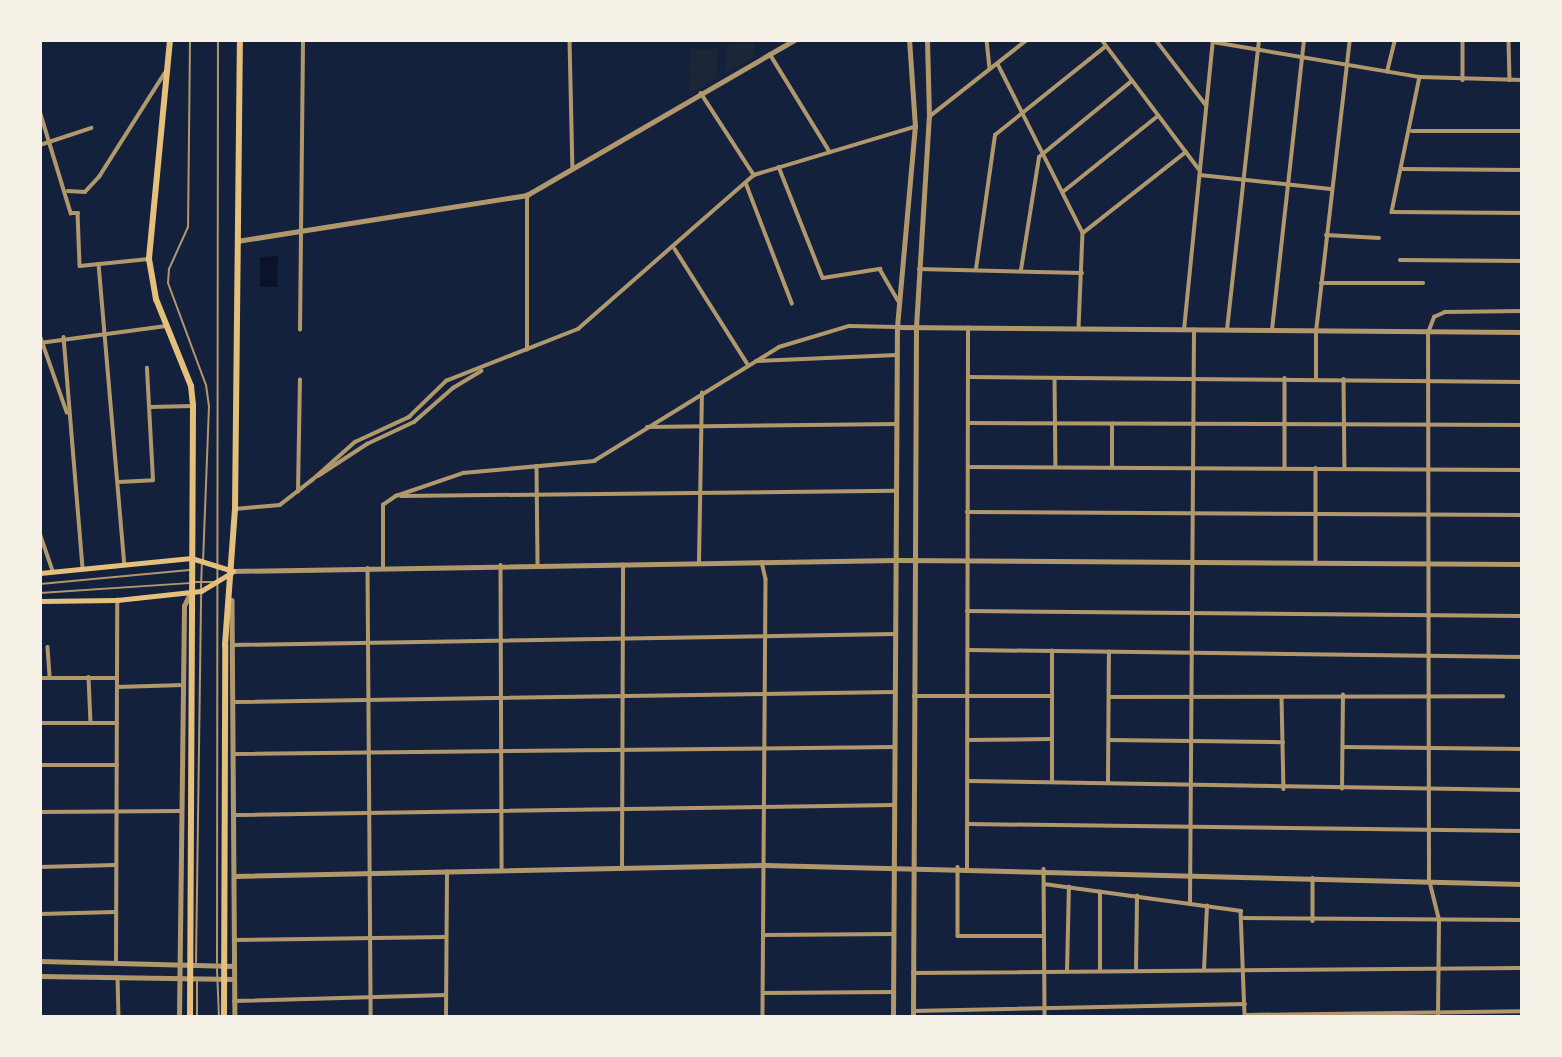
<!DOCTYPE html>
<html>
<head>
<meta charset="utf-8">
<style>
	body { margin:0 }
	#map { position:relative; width:1562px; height:1057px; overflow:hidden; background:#14213d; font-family:Mulish,sans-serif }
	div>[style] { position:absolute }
	.green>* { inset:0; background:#1d2539 }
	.water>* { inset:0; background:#0b132b }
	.service>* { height:2px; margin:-1px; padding:0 1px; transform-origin:1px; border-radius:1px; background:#b1986c }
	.minor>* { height:3.5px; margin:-1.75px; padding:0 1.75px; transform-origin:1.75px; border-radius:1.75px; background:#b1986c }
	.tertiary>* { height:4.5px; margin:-2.25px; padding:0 2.25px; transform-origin:2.25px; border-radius:2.25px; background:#b1986c }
	.secondary>* { height:5px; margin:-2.5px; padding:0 2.5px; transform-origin:2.5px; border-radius:2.5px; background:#e5c07b }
	.trunk>* { height:6px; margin:-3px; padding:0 3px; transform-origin:3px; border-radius:3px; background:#e5c07b }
	span { translate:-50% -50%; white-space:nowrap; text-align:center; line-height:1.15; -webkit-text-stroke:5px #f6f1e7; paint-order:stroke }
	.frame { position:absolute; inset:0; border:42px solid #f6f1e7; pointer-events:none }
</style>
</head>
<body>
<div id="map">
	<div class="green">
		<i style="clip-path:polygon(755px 43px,753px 58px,725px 73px,727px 45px)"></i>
		<i style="clip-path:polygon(691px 49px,717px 49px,717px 78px,689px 94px)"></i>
	</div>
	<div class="water">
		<i style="clip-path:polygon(278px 256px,277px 287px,260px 287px,260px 257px)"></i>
	</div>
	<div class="service">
		<i style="left:190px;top:40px;width:187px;rotate:90.6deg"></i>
		<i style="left:188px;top:227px;width:46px;rotate:114.3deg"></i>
		<i style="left:169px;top:269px;width:14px;rotate:94deg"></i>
		<i style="left:168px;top:283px;width:109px;rotate:69.6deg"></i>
		<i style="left:206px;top:385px;width:21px;rotate:82deg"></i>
		<i style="left:209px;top:406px;width:154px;rotate:92.2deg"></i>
		<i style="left:195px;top:582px;width:18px"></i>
		<i style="left:40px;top:584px;width:150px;rotate:-5.4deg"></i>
		<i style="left:201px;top:588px;width:23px;rotate:-88deg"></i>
		<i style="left:40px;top:593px;width:149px;rotate:-3.8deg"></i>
		<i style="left:196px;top:962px;width:369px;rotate:-89.2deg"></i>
		<i style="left:217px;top:963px;width:923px;rotate:-89.94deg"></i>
		<i style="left:217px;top:969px;width:48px;rotate:87.6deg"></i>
		<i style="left:197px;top:982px;width:35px;rotate:90deg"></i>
	</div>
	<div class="minor">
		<i style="left:570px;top:40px;width:128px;rotate:88.7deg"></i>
		<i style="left:987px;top:40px;width:29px;rotate:84deg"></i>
		<i style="left:1102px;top:40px;width:161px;rotate:53.1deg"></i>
		<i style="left:1156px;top:40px;width:82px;rotate:52.4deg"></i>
		<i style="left:1463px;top:40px;width:40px;rotate:90deg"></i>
		<i style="left:1509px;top:40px;width:40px;rotate:88.6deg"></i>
		<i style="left:1213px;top:42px;width:210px;rotate:9.6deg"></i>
		<i style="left:1420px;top:77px;width:102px;rotate:1.7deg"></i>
		<i style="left:770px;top:54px;width:115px;rotate:58.5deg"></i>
		<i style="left:998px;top:64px;width:189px;rotate:63.3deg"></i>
		<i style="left:1083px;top:233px;width:95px;rotate:92.4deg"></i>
		<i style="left:1387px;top:72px;width:33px;rotate:-76deg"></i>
		<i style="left:1420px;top:77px;width:138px;rotate:101.7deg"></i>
		<i style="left:1392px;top:212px;width:130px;rotate:0.4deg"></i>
		<i style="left:701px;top:93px;width:98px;rotate:57.1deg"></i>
		<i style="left:40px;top:111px;width:107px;rotate:73.1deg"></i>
		<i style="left:71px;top:213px;width:7px"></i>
		<i style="left:78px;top:213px;width:53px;rotate:87.8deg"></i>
		<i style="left:80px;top:266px;width:69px;rotate:-5.8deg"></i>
		<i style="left:929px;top:117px;width:125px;rotate:-38.2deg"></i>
		<i style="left:1412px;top:131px;width:110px"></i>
		<i style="left:40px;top:145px;width:54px;rotate:-18.4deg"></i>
		<i style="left:779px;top:167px;width:119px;rotate:68.4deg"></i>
		<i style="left:823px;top:278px;width:58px;rotate:-9deg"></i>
		<i style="left:880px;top:269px;width:36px;rotate:60deg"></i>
		<i style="left:1402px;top:169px;width:120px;rotate:0.5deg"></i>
		<i style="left:1200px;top:175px;width:131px;rotate:6.1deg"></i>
		<i style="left:746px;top:183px;width:129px;rotate:69deg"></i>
		<i style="left:68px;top:191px;width:17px;rotate:3deg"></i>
		<i style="left:85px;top:192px;width:21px;rotate:-47deg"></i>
		<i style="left:99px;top:177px;width:122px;rotate:-57.7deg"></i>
		<i style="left:1064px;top:191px;width:120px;rotate:-38.6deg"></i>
		<i style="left:1083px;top:233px;width:131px;rotate:-38.2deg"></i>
		<i style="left:1326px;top:235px;width:53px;rotate:3.2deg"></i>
		<i style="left:675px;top:249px;width:135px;rotate:57.7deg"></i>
		<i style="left:1400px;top:260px;width:122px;rotate:0.5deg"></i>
		<i style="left:99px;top:264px;width:302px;rotate:85.1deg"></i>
		<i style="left:919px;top:269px;width:163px;rotate:1.4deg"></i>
		<i style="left:976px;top:269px;width:135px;rotate:-81.9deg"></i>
		<i style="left:995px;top:135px;width:142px;rotate:-38.7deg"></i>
		<i style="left:1021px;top:270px;width:114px;rotate:-80.9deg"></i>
		<i style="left:1039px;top:157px;width:120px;rotate:-39.3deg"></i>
		<i style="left:1321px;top:283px;width:102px"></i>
		<i style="left:300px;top:330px;width:290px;rotate:-89.4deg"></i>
		<i style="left:1184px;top:330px;width:289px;rotate:-84.3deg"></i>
		<i style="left:1227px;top:330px;width:292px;rotate:-83.7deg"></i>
		<i style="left:1272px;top:330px;width:292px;rotate:-83.7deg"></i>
		<i style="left:40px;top:335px;width:82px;rotate:70.7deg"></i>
		<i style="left:64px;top:337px;width:233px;rotate:85.3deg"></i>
		<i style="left:40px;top:343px;width:127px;rotate:-7.7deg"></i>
		<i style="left:527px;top:350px;width:155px;rotate:-90deg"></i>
		<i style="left:756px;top:361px;width:141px;rotate:-2.4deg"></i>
		<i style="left:968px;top:377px;width:554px;rotate:0.52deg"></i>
		<i style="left:1055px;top:378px;width:89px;rotate:89.4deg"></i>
		<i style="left:1285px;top:378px;width:89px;rotate:90deg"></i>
		<i style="left:1316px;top:378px;width:46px;rotate:-90deg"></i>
		<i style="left:1316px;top:332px;width:294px;rotate:-83.4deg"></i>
		<i style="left:1344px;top:379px;width:90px;rotate:89.4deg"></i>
		<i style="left:150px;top:407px;width:43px;rotate:-1.3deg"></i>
		<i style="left:968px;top:423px;width:554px;rotate:0.21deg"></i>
		<i style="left:647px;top:427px;width:250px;rotate:-0.7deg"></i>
		<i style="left:537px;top:466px;width:98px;rotate:89.4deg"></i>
		<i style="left:968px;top:467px;width:554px;rotate:0.31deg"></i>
		<i style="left:1112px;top:467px;width:43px;rotate:-90deg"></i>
		<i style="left:1316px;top:468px;width:95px;rotate:90deg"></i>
		<i style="left:318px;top:476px;width:59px;rotate:-33.1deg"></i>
		<i style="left:367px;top:444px;width:52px;rotate:-25.1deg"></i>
		<i style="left:414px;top:422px;width:52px;rotate:-41.1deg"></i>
		<i style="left:453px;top:388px;width:33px;rotate:-31deg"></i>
		<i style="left:311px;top:481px;width:59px;rotate:-41.6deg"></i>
		<i style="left:355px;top:442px;width:60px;rotate:-24.8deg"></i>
		<i style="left:409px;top:417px;width:52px;rotate:-44.2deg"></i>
		<i style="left:446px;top:381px;width:142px;rotate:-21.5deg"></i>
		<i style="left:578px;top:329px;width:234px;rotate:-41.2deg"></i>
		<i style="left:754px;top:175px;width:167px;rotate:-16.7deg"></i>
		<i style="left:118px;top:482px;width:35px;rotate:-3deg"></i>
		<i style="left:153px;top:480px;width:112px;rotate:-93.1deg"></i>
		<i style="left:298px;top:492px;width:112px;rotate:-89deg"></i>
		<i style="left:401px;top:496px;width:495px;rotate:-0.6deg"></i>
		<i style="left:235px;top:509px;width:45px;rotate:-5.1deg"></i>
		<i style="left:280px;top:505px;width:41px;rotate:-38deg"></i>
		<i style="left:967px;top:512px;width:555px;rotate:0.31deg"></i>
		<i style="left:40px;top:533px;width:40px;rotate:71.1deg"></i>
		<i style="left:699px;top:562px;width:169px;rotate:-89deg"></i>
		<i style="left:762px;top:562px;width:17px;rotate:77deg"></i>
		<i style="left:766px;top:579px;width:438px;rotate:90.4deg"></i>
		<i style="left:501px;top:565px;width:306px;rotate:89.8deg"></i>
		<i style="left:368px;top:568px;width:449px;rotate:89.6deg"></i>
		<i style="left:383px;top:568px;width:63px;rotate:-90deg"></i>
		<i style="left:383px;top:505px;width:16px;rotate:-35deg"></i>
		<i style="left:396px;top:496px;width:71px;rotate:-18.9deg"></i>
		<i style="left:463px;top:473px;width:132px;rotate:-5.2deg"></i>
		<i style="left:594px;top:461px;width:217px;rotate:-31.6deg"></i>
		<i style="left:779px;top:347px;width:73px;rotate:-16.7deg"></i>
		<i style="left:849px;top:326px;width:48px;rotate:1.2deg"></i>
		<i style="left:967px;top:611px;width:555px;rotate:0.52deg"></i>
		<i style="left:233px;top:645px;width:662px;rotate:-0.95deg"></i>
		<i style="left:48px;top:647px;width:31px;rotate:86deg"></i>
		<i style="left:968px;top:650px;width:554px;rotate:0.72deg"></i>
		<i style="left:89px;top:677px;width:46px;rotate:87.5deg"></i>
		<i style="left:40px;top:678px;width:77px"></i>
		<i style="left:117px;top:687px;width:66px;rotate:-1.7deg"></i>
		<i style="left:914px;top:696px;width:137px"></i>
		<i style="left:1109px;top:697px;width:394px;rotate:-0.1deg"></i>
		<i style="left:1282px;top:697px;width:92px;rotate:88.8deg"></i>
		<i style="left:236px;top:702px;width:659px;rotate:-0.87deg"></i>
		<i style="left:40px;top:723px;width:77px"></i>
		<i style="left:968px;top:740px;width:83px;rotate:-0.7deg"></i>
		<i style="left:1109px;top:740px;width:174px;rotate:0.7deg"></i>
		<i style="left:1343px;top:747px;width:179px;rotate:0.6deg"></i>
		<i style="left:236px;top:754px;width:659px;rotate:-0.61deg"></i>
		<i style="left:40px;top:765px;width:77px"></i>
		<i style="left:968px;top:781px;width:554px;rotate:0.93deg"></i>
		<i style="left:1052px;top:781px;width:130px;rotate:-90deg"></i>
		<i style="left:1108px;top:782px;width:130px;rotate:-89.6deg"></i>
		<i style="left:1342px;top:789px;width:94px;rotate:-89.4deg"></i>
		<i style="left:40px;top:812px;width:140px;rotate:-0.4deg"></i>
		<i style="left:235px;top:815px;width:659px;rotate:-0.87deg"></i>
		<i style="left:968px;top:824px;width:554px;rotate:0.72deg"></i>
		<i style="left:40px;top:867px;width:75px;rotate:-1.5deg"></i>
		<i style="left:958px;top:867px;width:69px;rotate:90deg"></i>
		<i style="left:958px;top:936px;width:86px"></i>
		<i style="left:967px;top:868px;width:540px;rotate:-89.89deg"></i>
		<i style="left:622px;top:869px;width:304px;rotate:-89.8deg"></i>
		<i style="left:1044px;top:869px;width:148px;rotate:89.6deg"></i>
		<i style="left:1313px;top:878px;width:43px;rotate:90deg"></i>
		<i style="left:1044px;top:884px;width:199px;rotate:7.8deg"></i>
		<i style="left:1241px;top:911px;width:106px;rotate:87.8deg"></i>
		<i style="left:1190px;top:904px;width:574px;rotate:-89.6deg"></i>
		<i style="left:40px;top:914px;width:75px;rotate:-1.5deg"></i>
		<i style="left:1244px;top:918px;width:278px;rotate:0.4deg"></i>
		<i style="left:764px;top:935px;width:129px;rotate:-0.4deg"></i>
		<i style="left:234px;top:940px;width:212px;rotate:-0.8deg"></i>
		<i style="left:116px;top:963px;width:363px;rotate:-89.8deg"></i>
		<i style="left:1204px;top:970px;width:64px;rotate:-87.3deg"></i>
		<i style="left:1100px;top:971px;width:79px;rotate:-90deg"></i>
		<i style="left:1136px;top:971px;width:75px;rotate:-89.2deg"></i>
		<i style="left:1067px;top:972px;width:85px;rotate:-88.7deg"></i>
		<i style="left:913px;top:973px;width:609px;rotate:-0.47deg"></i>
		<i style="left:118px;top:977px;width:40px;rotate:88.6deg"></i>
		<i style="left:764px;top:993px;width:129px;rotate:-0.4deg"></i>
		<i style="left:234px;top:1001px;width:212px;rotate:-1.6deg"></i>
		<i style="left:913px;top:1011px;width:332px;rotate:-1.2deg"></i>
		<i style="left:1245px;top:1015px;width:277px;rotate:-0.8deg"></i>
		<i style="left:446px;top:1017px;width:145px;rotate:-89.6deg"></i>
		<i style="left:1438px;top:1017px;width:97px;rotate:-89.4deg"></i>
		<i style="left:1439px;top:920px;width:41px;rotate:-104deg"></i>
		<i style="left:1429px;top:880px;width:547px;rotate:-90.1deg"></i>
		<i style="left:1428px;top:333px;width:17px;rotate:-69deg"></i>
		<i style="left:1434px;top:317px;width:12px;rotate:-24deg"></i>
		<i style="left:1445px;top:312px;width:77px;rotate:-0.7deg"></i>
	</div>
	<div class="tertiary">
		<i style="left:237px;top:241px;width:294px;rotate:-9deg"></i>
		<i style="left:527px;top:195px;width:309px;rotate:-30.1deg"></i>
		<i style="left:897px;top:327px;width:625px;rotate:0.46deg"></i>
		<i style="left:233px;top:571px;width:664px;rotate:-0.95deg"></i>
		<i style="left:897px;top:560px;width:625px;rotate:0.37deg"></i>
		<i style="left:232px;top:600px;width:417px;rotate:89.6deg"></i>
		<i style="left:235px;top:876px;width:530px;rotate:-1.19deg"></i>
		<i style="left:765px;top:865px;width:757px;rotate:1.44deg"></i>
		<i style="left:40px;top:961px;width:194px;rotate:1.5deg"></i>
		<i style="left:40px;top:976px;width:194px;rotate:0.9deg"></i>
		<i style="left:179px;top:1017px;width:411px;rotate:-89.3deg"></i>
		<i style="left:184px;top:606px;width:14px;rotate:-65deg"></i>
		<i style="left:893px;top:1017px;width:690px;rotate:-89.67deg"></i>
		<i style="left:897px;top:327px;width:201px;rotate:-84.9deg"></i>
		<i style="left:915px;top:127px;width:87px;rotate:-93.9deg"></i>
		<i style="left:913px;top:1017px;width:690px;rotate:-89.75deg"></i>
		<i style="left:916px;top:327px;width:210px;rotate:-86.5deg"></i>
		<i style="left:929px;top:117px;width:77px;rotate:-91.5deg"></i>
	</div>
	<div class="secondary">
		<i style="left:40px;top:573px;width:152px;rotate:-5.7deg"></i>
		<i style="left:191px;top:558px;width:44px;rotate:17.2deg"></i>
		<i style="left:40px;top:601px;width:77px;rotate:-0.7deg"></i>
		<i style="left:117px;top:600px;width:84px;rotate:-6.1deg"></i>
		<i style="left:201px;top:591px;width:35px;rotate:-31deg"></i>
	</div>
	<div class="trunk">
		<i style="left:170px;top:40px;width:220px;rotate:95.5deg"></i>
		<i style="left:149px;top:259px;width:41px;rotate:80.1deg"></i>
		<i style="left:156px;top:299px;width:94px;rotate:68.1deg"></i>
		<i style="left:191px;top:386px;width:20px;rotate:84deg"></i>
		<i style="left:193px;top:406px;width:611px;rotate:90.28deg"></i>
		<i style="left:224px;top:1017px;width:372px;rotate:-89.8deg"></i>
		<i style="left:225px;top:645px;width:136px;rotate:-85.8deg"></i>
		<i style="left:235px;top:509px;width:469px;rotate:-89.4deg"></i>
	</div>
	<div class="frame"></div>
</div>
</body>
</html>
